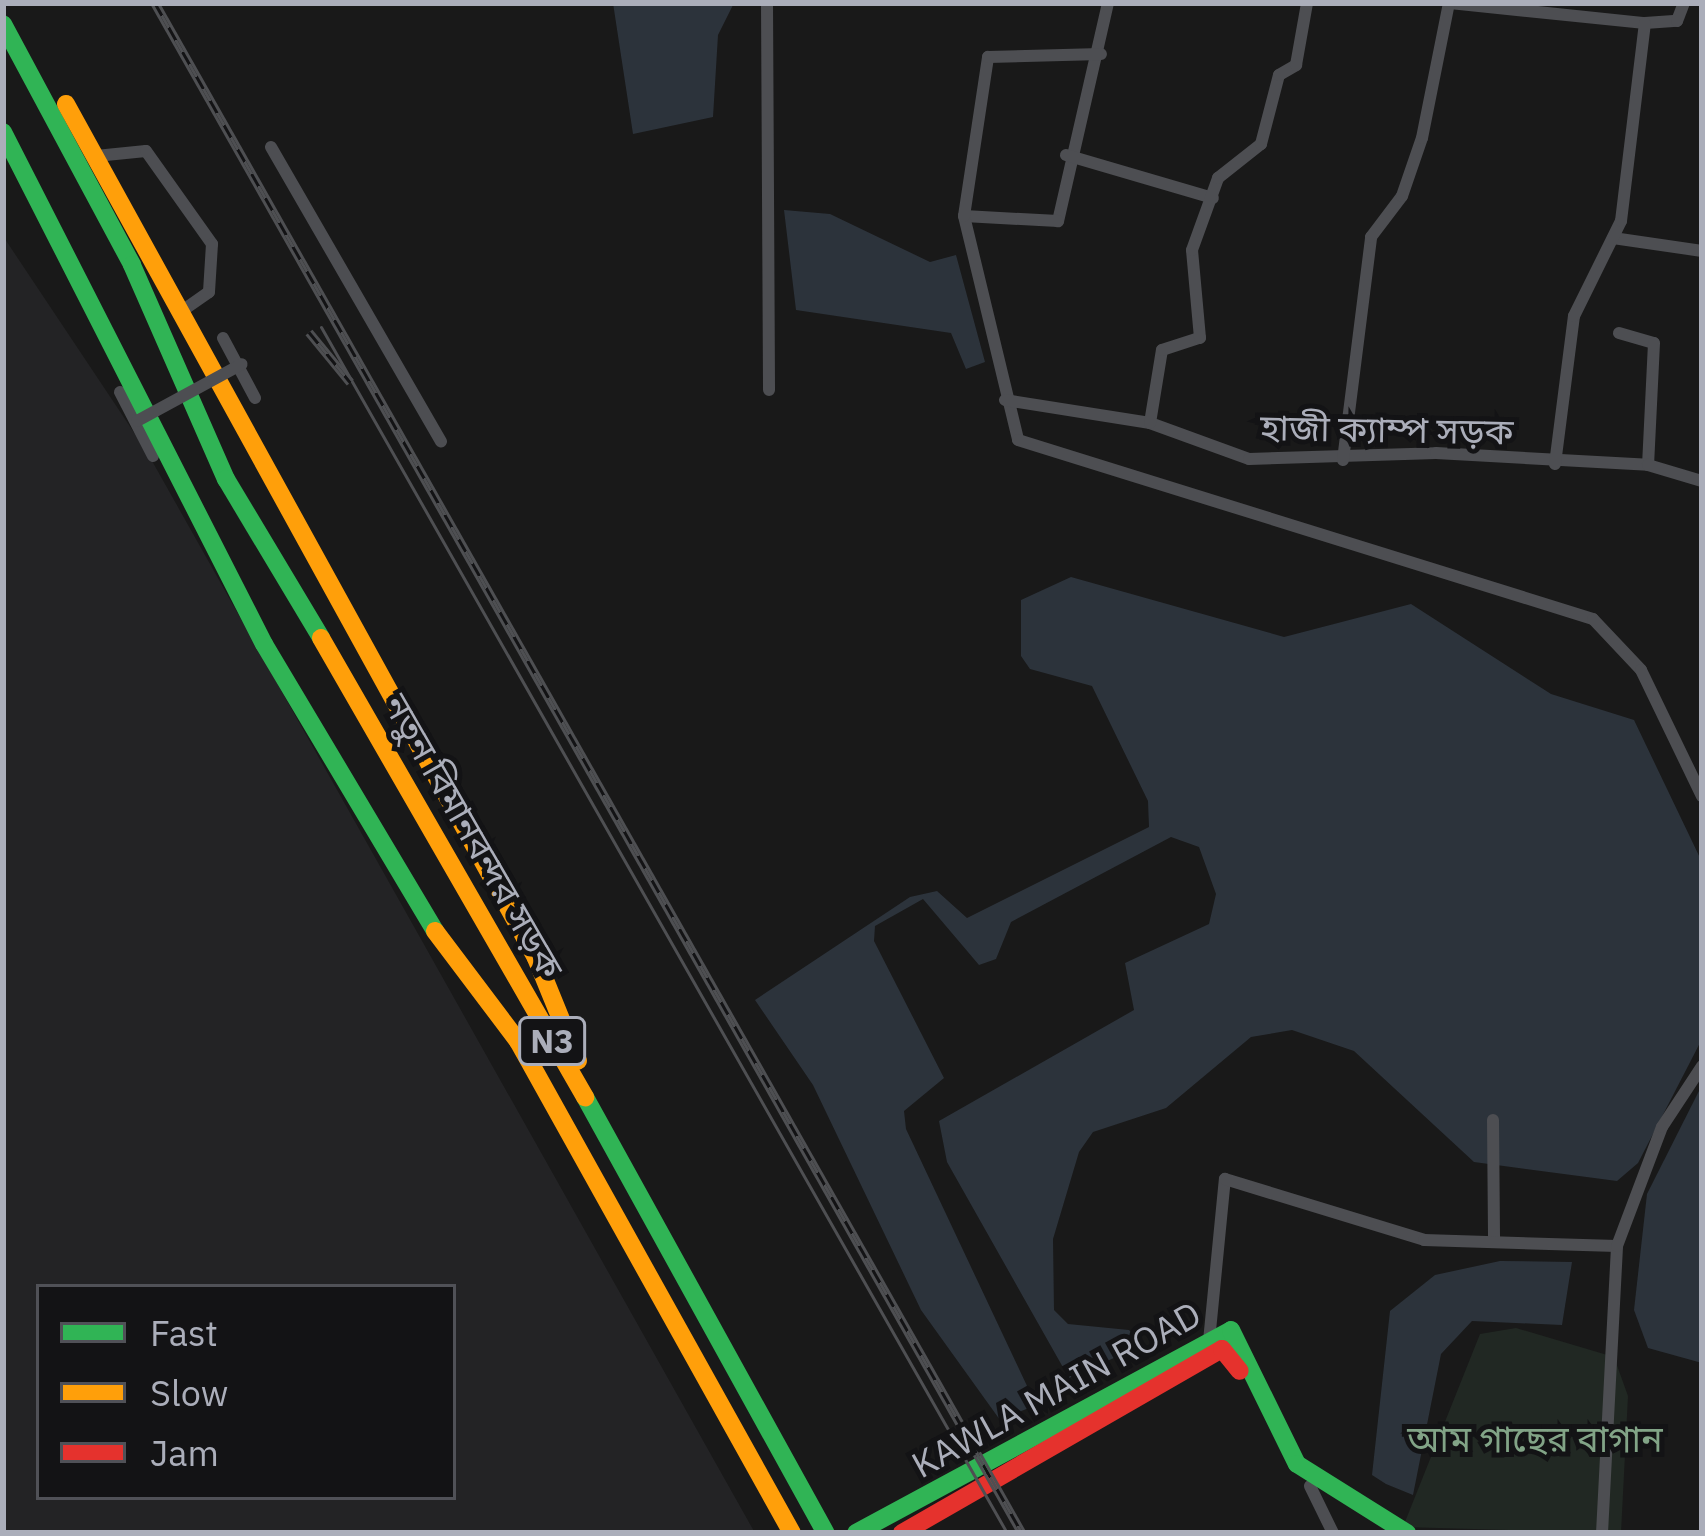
<!DOCTYPE html>
<html>
<head>
<meta charset="utf-8">
<style>
	body { margin:0 }
	#map { position:relative; width:1705px; height:1536px; overflow:hidden; background:#191919; font-family:"IBM Plex Sans","Noto Sans Bengali",sans-serif }
	div>[style] { position:absolute }
	.built>* { inset:0; background:#232325 }
	.green>* { inset:0; background:#212823 }
	.water>* { inset:0; background:#2c333b }
	.street>* { height:12px; margin:-6px; padding:0 6px; transform-origin:6px; border-radius:6px; background:#4d4e52 }
	.fast>* { height:18px; margin:-9px; padding:0 9px; transform-origin:9px; border-radius:9px; background:#30b455 }
	.slow>* { height:18px; margin:-9px; padding:0 9px; transform-origin:9px; border-radius:9px; background:#ff9f0a }
	.jam>* { height:18px; margin:-9px; padding:0 9px; transform-origin:9px; border-radius:9px; background:#e5322d }
	.tram>* { height:3px; margin:-1.5px; padding:0 1.5px; transform-origin:1.5px; border-radius:1.5px; background:#4e4f52 }
	.rail>* { height:9px; margin-top:-4.5px; transform-origin:0; background:repeating-linear-gradient(90deg,#131315 0 14px,#4e4f52 0 28px); box-sizing:border-box; border-block:3px solid #4e4f52 }
	.street-bridge>* { height:12px; margin:-6px; padding:0 6px; transform-origin:6px; border-radius:6px; background:#4d4e52 }
	span { translate:-50% -50%; white-space:nowrap; text-align:center; line-height:1.15; -webkit-text-stroke:10px #131315; paint-order:stroke }
	.shield-label span { padding:3px 9px; background:#131315; border:3px solid; border-radius:9px; -webkit-text-stroke-width:0 }
	.shield-label { font-size:33px; color:#abaeba; font-weight:700 }
	.street-label { font-size:36px; color:#abaeba }
	.park-label { font-size:36px; color:#82a487 }
	.frame { position:absolute; inset:0; border:6px solid #abaeba; pointer-events:none }
	.legend { position:absolute; left:36px; top:1284px; width:420px; height:216px; box-sizing:border-box; background:#131315; border:3px solid #505157; margin:0; padding:15px 21px; list-style:none; font-size:36px; color:#abaeba }
	.legend li { display:flex; align-items:center; gap:24px; height:60px }
	.legend b { width:60px; border:3px solid #505157 }
</style>
</head>
<body>
<div id="map">
	<div class="built">
		<i style="clip-path:polygon(evenodd,3px 236px,147px 452px,755px 1533px,3px 1533px,3px 236px,39px 1287px,453px 1287px,453px 1497px,39px 1497px,39px 1287px)"></i>
	</div>
	<div class="green">
		<i style="clip-path:polygon(1516px 1328px,1614px 1357px,1628px 1396px,1621px 1533px,1403px 1527px,1480px 1334px)"></i>
	</div>
	<div class="water">
		<i style="clip-path:polygon(613px 3px,734px 3px,718px 35px,713px 117px,633px 134px)"></i>
		<i style="clip-path:polygon(784px 210px,830px 214px,930px 262px,956px 255px,985px 362px,966px 369px,951px 333px,796px 310px)"></i>
		<i style="clip-path:polygon(1071px 577px,1284px 637px,1411px 604px,1551px 694px,1634px 720px,1702px 862px,1702px 1039px,1638px 1163px,1617px 1181px,1474px 1162px,1354px 1051px,1292px 1030px,1251px 1037px,1166px 1108px,1093px 1132px,1079px 1152px,1053px 1239px,1054px 1310px,1068px 1324px,1129px 1330px,1143px 1345px,1069px 1378px,947px 1162px,939px 1121px,1134px 1010px,1125px 963px,1209px 924px,1216px 894px,1199px 847px,1171px 837px,1011px 922px,996px 959px,979px 965px,923px 899px,875px 926px,874px 941px,944px 1078px,904px 1111px,906px 1129px,1036px 1405px,1000px 1420px,921px 1310px,813px 1085px,755px 1000px,910px 897px,937px 891px,967px 918px,1149px 827px,1148px 801px,1092px 686px,1030px 669px,1021px 656px,1021px 600px)"></i>
		<i style="clip-path:polygon(1702px 1085px,1702px 1363px,1648px 1348px,1634px 1310px,1647px 1194px)"></i>
		<i style="clip-path:polygon(1500px 1261px,1572px 1262px,1562px 1325px,1472px 1321px,1441px 1354px,1413px 1495px,1386px 1484px,1372px 1475px,1390px 1311px,1435px 1275px)"></i>
	</div>
	<div class="street">
		<i style="left:767px;top:3px;width:387px;rotate:89.7deg"></i>
		<i style="left:1108px;top:3px;width:224px;rotate:102.9deg"></i>
		<i style="left:1058px;top:221px;width:94px;rotate:-177deg"></i>
		<i style="left:964px;top:216px;width:230px;rotate:76.4deg"></i>
		<i style="left:1018px;top:440px;width:602px;rotate:17.29deg"></i>
		<i style="left:1593px;top:619px;width:70px;rotate:46.7deg"></i>
		<i style="left:1641px;top:670px;width:140px;rotate:64.2deg"></i>
		<i style="left:1450px;top:3px;width:196px;rotate:5.9deg"></i>
		<i style="left:1645px;top:23px;width:32px;rotate:-4deg"></i>
		<i style="left:1677px;top:21px;width:19px;rotate:-69deg"></i>
		<i style="left:271px;top:147px;width:340px;rotate:60deg"></i>
		<i style="left:1066px;top:155px;width:153px;rotate:16.3deg"></i>
		<i style="left:96px;top:156px;width:50px;rotate:-5.7deg"></i>
		<i style="left:146px;top:151px;width:114px;rotate:54.6deg"></i>
		<i style="left:212px;top:244px;width:48px;rotate:93.6deg"></i>
		<i style="left:209px;top:292px;width:32px;rotate:145deg"></i>
		<i style="left:964px;top:216px;width:161px;rotate:-81.4deg"></i>
		<i style="left:988px;top:57px;width:113px;rotate:-1.5deg"></i>
		<i style="left:1613px;top:238px;width:90px;rotate:8.3deg"></i>
		<i style="left:1619px;top:333px;width:36px;rotate:16deg"></i>
		<i style="left:1654px;top:343px;width:122px;rotate:92.8deg"></i>
		<i style="left:223px;top:338px;width:68px;rotate:61.9deg"></i>
		<i style="left:120px;top:392px;width:72px;rotate:62.7deg"></i>
		<i style="left:1005px;top:400px;width:147px;rotate:9deg"></i>
		<i style="left:1150px;top:423px;width:105px;rotate:20deg"></i>
		<i style="left:1249px;top:459px;width:187px;rotate:-1.8deg"></i>
		<i style="left:1436px;top:453px;width:212px;rotate:3.2deg"></i>
		<i style="left:1648px;top:465px;width:56px;rotate:16.5deg"></i>
		<i style="left:1150px;top:423px;width:74px;rotate:-80.7deg"></i>
		<i style="left:1162px;top:350px;width:40px;rotate:-18deg"></i>
		<i style="left:1200px;top:338px;width:88px;rotate:-95.2deg"></i>
		<i style="left:1192px;top:250px;width:77px;rotate:-70.1deg"></i>
		<i style="left:1218px;top:178px;width:55px;rotate:-38.3deg"></i>
		<i style="left:1261px;top:144px;width:71px;rotate:-75.4deg"></i>
		<i style="left:1279px;top:75px;width:20px;rotate:-30deg"></i>
		<i style="left:1296px;top:65px;width:63px;rotate:-79.9deg"></i>
		<i style="left:1343px;top:460px;width:225px;rotate:-82.8deg"></i>
		<i style="left:1371px;top:237px;width:51px;rotate:-52.9deg"></i>
		<i style="left:1402px;top:196px;width:61px;rotate:-71deg"></i>
		<i style="left:1422px;top:138px;width:138px;rotate:-78.7deg"></i>
		<i style="left:1555px;top:464px;width:149px;rotate:-82.7deg"></i>
		<i style="left:1574px;top:316px;width:106px;rotate:-63.7deg"></i>
		<i style="left:1621px;top:221px;width:199px;rotate:-83.1deg"></i>
		<i style="left:1493px;top:1120px;width:122px;rotate:89.5deg"></i>
		<i style="left:1209px;top:1341px;width:163px;rotate:-84.4deg"></i>
		<i style="left:1225px;top:1179px;width:208px;rotate:17deg"></i>
		<i style="left:1424px;top:1240px;width:193px;rotate:1.8deg"></i>
		<i style="left:1310px;top:1486px;width:52px;rotate:63.9deg"></i>
		<i style="left:1602px;top:1533px;width:287px;rotate:-87deg"></i>
		<i style="left:1617px;top:1246px;width:127px;rotate:-69.3deg"></i>
		<i style="left:1662px;top:1127px;width:73px;rotate:-56.7deg"></i>
	</div>
	<div class="fast">
		<i style="left:3px;top:24px;width:273px;rotate:61.8deg"></i>
		<i style="left:132px;top:265px;width:234px;rotate:66.3deg"></i>
		<i style="left:226px;top:479px;width:185px;rotate:59.1deg"></i>
		<i style="left:3px;top:132px;width:575px;rotate:62.99deg"></i>
		<i style="left:264px;top:644px;width:334px;rotate:59.2deg"></i>
		<i style="left:585px;top:1097px;width:498px;rotate:61.1deg"></i>
		<i style="left:856px;top:1533px;width:426px;rotate:-28.4deg"></i>
		<i style="left:1231px;top:1330px;width:149px;rotate:63.8deg"></i>
		<i style="left:1297px;top:1464px;width:130px;rotate:32.1deg"></i>
	</div>
	<div class="slow">
		<i style="left:66px;top:104px;width:975px;rotate:61.17deg"></i>
		<i style="left:536px;top:958px;width:111px;rotate:67.8deg"></i>
		<i style="left:321px;top:638px;width:530px;rotate:60.09deg"></i>
		<i style="left:435px;top:931px;width:138px;rotate:53deg"></i>
		<i style="left:518px;top:1041px;width:563px;rotate:60.89deg"></i>
	</div>
	<div class="jam">
		<i style="left:902px;top:1533px;width:369px;rotate:-29.9deg"></i>
		<i style="left:1222px;top:1349px;width:28px;rotate:51deg"></i>
	</div>
	<div class="tram">
		<i style="left:321px;top:327px;width:1387px;rotate:60.37deg"></i>
	</div>
	<div class="rail">
		<i style="left:155px;top:3px;width:1759px;rotate:60.46deg"></i>
		<i style="left:309px;top:332px;width:65px;rotate:50.6deg"></i>
	</div>
	<div class="street-bridge">
		<i style="left:137px;top:421px;width:119px;rotate:-28.5deg"></i>
	</div>
	<div class="shield-label">
		<span style="left:552px;top:1041px">N3</span>
	</div>
	<div class="street-label">
		<span style="left:1387px;top:429px;rotate:1deg">হাজী ক্যাম্প সড়ক</span>
		<span style="left:474px;top:836px;rotate:60deg">নতুন বিমানবন্দর সড়ক</span>
		<span style="left:1056px;top:1389px;rotate:-29deg">KAWLA MAIN ROAD</span>
	</div>
	<div class="park-label">
		<span style="left:1535px;top:1439px">আম গাছের বাগান</span>
	</div>
	<div class="frame"></div>
	<ul class="legend">
	<li><b style="height:15px;background:#30b455"></b>Fast</li>
	<li><b style="height:15px;background:#ff9f0a"></b>Slow</li>
	<li><b style="height:15px;background:#e5322d"></b>Jam</li>
	</ul>
</div>
</body>
</html>
